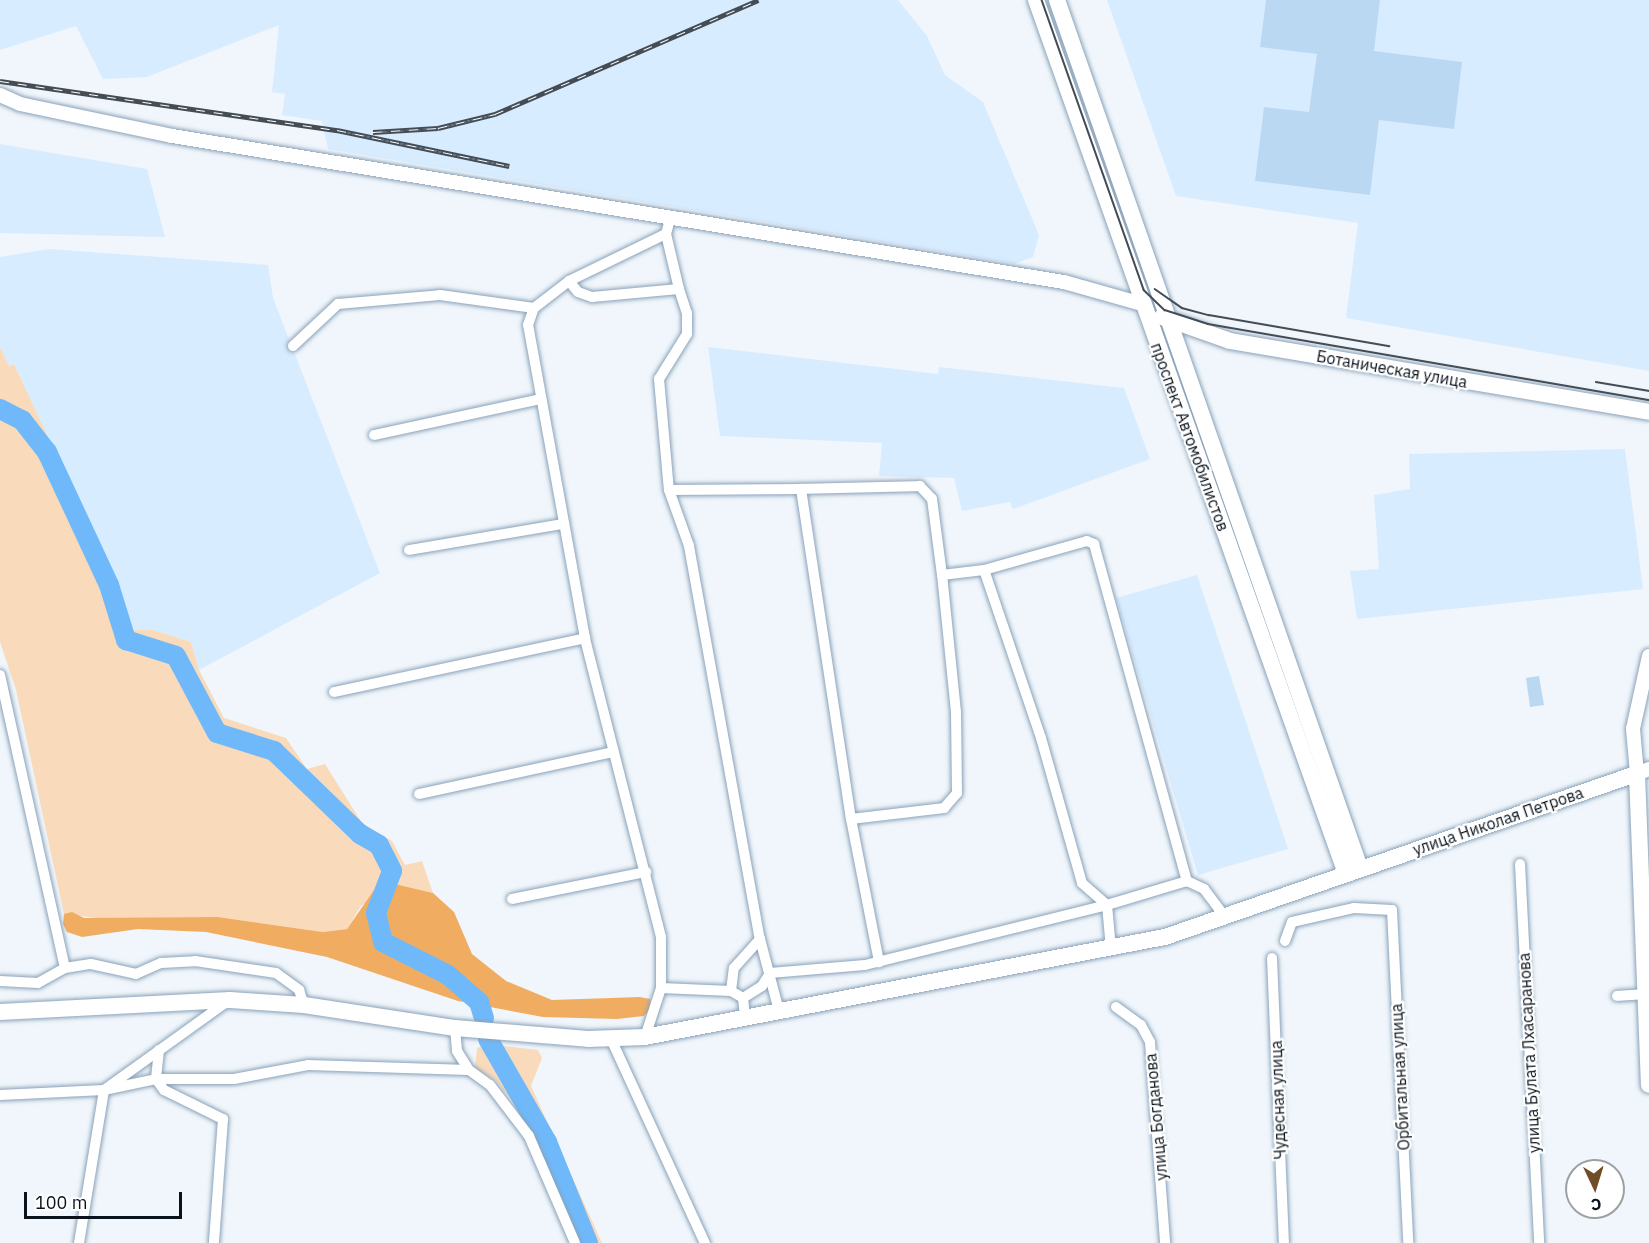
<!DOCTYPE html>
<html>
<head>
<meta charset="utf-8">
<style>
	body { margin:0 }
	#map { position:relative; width:1649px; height:1243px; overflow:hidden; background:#f0f6fb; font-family:"IBM Plex Sans",sans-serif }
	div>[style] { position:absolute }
	.built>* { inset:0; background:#d8ecff }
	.green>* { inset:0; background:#f9dbbc }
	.forest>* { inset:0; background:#f0ad62 }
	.river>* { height:20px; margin:-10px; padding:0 10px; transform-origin:10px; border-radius:10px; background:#6fb9fb }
	.building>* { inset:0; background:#bbd8f3 }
	.roads { filter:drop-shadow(0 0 2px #89a2ba) drop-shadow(0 0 2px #89a2ba) }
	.street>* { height:10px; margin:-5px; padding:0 5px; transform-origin:5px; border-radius:5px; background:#fff }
	.secondary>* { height:14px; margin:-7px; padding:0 7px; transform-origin:7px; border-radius:7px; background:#fff }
	.primary>* { height:16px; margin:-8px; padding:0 8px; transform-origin:8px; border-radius:8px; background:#fff }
	.tram>* { height:1.5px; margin:-0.75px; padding:0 0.75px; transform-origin:0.75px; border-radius:0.75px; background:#444d55 }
	.rail>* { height:5px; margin-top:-2.5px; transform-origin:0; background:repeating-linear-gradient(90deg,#fff 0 9px,#444d55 0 18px); box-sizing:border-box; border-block:2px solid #444d55 }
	span { translate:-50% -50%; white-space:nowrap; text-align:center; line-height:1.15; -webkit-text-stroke:4.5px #fff; paint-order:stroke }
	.street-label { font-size:16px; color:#0a131c }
	.north { position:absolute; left:1565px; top:1159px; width:60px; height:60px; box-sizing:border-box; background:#fff; border:2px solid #9da1a4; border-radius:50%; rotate:176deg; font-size:16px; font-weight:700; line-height:24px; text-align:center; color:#0a131c }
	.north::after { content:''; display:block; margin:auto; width:21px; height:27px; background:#704d26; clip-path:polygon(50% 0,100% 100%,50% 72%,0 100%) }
	.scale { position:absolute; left:24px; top:1192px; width:158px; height:27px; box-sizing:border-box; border:3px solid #0a131c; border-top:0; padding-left:8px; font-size:18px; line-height:21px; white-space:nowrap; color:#0a131c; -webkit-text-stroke:4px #fff; paint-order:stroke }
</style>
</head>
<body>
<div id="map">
	<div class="built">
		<i style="clip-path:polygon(0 0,898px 0,927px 36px,945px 75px,983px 102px,1039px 235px,1033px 257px,1014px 264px,328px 149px,322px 121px,282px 115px,285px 94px,272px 92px,279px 25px,147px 77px,103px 79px,76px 26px,0 50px)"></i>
		<i style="clip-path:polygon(1107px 0,1649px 0,1649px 371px,1346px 318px,1358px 223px,1176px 196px)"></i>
		<i style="clip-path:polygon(0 144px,147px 169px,165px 237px,0 233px)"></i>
		<i style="clip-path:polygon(50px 249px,268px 265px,273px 298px,380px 573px,199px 670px,191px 642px,153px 630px,130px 630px,95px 537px,14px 364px,9px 366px,0 347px,0 257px)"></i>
		<i style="clip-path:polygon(708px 347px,938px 374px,939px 367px,1124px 388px,1150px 459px,1013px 509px,1010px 502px,962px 511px,954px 478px,879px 476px,882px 443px,720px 436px)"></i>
		<i style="clip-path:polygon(1625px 449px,1643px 589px,1357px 619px,1350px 571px,1379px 569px,1374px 495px,1410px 489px,1409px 454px)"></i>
		<i style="clip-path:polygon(1197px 575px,1288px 849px,1198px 875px,1116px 598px)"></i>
	</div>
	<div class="green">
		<i style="clip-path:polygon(0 347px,9px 366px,14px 364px,95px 537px,130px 630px,153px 630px,191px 642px,199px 670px,224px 718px,286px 738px,307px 769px,325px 764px,362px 823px,392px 841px,405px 865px,422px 861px,433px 893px,395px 884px,361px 906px,347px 929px,323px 932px,218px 917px,105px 919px,64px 914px,16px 690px,0 642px)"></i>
		<i style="clip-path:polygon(488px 1044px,538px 1050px,542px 1058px,531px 1086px,602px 1243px,581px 1243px,529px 1122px,496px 1081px,475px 1068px,477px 1048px)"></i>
	</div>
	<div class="forest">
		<i style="clip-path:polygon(395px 884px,433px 893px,454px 912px,472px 954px,506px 981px,552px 1000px,640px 997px,650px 999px,651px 1008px,644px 1016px,617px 1019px,543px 1017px,458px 1001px,327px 957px,206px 932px,138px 929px,82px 937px,67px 932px,63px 924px,64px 914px,72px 912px,84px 918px,218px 917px,323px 932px,347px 929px,374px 890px)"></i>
	</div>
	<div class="river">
		<i style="left:0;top:409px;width:25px;rotate:27deg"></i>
		<i style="left:22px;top:420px;width:41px;rotate:52deg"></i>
		<i style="left:47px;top:452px;width:147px;rotate:65deg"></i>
		<i style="left:109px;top:585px;width:58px;rotate:72.8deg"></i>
		<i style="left:126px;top:640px;width:52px;rotate:17.7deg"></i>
		<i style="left:176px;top:656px;width:87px;rotate:62deg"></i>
		<i style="left:217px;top:733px;width:60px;rotate:17.5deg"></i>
		<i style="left:274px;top:751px;width:120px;rotate:44deg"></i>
		<i style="left:360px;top:834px;width:22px;rotate:30deg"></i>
		<i style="left:379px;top:845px;width:29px;rotate:63deg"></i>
		<i style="left:392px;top:871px;width:45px;rotate:110.9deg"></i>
		<i style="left:376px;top:913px;width:30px;rotate:76deg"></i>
		<i style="left:383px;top:942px;width:73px;rotate:26.9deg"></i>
		<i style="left:448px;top:975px;width:41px;rotate:41.1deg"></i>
		<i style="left:479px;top:1002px;width:17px;rotate:73deg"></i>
		<i style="left:488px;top:1039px;width:119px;rotate:60.2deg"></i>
		<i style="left:547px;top:1142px;width:109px;rotate:67.9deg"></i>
	</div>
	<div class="building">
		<i style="clip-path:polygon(1266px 0,1380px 0,1374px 51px,1462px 62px,1454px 129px,1379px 120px,1370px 195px,1255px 181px,1264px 107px,1309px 112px,1317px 54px,1260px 47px)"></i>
		<i style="clip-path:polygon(1539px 676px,1544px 705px,1530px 707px,1526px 678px)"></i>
	</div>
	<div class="roads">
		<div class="street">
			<i style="left:666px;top:234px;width:57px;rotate:76.7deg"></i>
			<i style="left:569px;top:281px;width:14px;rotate:51deg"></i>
			<i style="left:578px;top:292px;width:15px;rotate:20deg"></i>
			<i style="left:592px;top:297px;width:87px;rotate:-5.3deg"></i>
			<i style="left:679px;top:289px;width:25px;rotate:72deg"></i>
			<i style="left:687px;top:313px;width:21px;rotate:90deg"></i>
			<i style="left:687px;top:334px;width:53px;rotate:121.9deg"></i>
			<i style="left:659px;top:379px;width:111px;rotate:84.9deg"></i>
			<i style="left:669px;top:490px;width:132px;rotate:-0.4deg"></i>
			<i style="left:293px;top:346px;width:62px;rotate:-43deg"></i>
			<i style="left:338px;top:304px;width:102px;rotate:-5deg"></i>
			<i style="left:440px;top:295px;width:95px;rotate:7.9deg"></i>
			<i style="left:374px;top:435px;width:171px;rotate:-12.2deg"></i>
			<i style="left:669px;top:490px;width:59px;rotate:70.3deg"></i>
			<i style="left:689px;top:546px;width:399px;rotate:79.8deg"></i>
			<i style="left:760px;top:939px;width:74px;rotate:75.2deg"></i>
			<i style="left:409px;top:550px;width:156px;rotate:-9.6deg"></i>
			<i style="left:942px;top:575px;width:42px;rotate:-6.8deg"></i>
			<i style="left:984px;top:570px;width:107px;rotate:-15.7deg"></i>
			<i style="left:1087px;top:541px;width:8px;rotate:23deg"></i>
			<i style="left:1094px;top:544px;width:350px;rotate:74.6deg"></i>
			<i style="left:1187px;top:881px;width:84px;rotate:163.3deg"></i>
			<i style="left:1107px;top:905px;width:33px;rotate:-139deg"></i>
			<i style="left:1082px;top:883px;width:151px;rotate:-105.8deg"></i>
			<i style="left:1041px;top:738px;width:177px;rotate:-108.7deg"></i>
			<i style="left:0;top:675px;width:300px;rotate:77.5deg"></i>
			<i style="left:334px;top:692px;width:257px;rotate:-12.1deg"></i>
			<i style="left:419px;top:794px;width:199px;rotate:-12.2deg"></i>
			<i style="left:851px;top:819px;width:94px;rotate:-6.7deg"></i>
			<i style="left:944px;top:808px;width:20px;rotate:-49deg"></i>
			<i style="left:957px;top:793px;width:81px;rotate:-90.7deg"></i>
			<i style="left:956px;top:712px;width:138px;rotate:-95.8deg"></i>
			<i style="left:942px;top:575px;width:77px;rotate:-97.5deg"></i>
			<i style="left:932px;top:499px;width:18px;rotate:-133deg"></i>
			<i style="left:920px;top:486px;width:119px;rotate:178.6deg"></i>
			<i style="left:801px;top:489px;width:334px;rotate:81.4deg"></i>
			<i style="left:851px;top:819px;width:146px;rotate:78.9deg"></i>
			<i style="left:1520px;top:864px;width:379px;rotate:87.1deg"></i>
			<i style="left:1187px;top:881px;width:19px;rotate:25deg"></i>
			<i style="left:1204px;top:889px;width:36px;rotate:53deg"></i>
			<i style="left:512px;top:899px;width:137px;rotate:-11.4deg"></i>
			<i style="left:1285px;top:941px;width:20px;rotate:-70deg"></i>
			<i style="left:1292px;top:922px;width:64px;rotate:-12.7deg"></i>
			<i style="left:1354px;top:908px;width:38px;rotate:3deg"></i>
			<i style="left:1392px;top:910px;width:333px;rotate:87.2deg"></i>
			<i style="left:1272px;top:958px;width:285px;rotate:87.6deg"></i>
			<i style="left:0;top:981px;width:38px;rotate:3deg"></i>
			<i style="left:38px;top:983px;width:31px;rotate:-29deg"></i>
			<i style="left:65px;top:968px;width:26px;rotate:-9deg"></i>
			<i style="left:91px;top:964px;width:46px;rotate:12.5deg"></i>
			<i style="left:136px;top:974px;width:27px;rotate:-24deg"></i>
			<i style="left:161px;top:963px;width:34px;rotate:-3deg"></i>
			<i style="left:195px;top:961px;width:82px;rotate:8.4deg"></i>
			<i style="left:276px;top:973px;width:29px;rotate:36deg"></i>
			<i style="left:299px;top:990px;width:16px;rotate:72deg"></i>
			<i style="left:661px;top:988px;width:70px;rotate:2.5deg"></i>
			<i style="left:731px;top:991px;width:14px;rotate:30deg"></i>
			<i style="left:743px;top:998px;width:19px;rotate:84deg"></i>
			<i style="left:731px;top:991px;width:23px;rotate:-83deg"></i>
			<i style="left:734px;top:968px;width:39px;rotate:-48deg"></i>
			<i style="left:1617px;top:996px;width:32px;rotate:-4deg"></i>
			<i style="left:743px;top:998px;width:22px;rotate:-32deg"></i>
			<i style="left:762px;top:986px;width:15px;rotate:-58deg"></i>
			<i style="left:770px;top:973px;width:95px;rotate:-4.8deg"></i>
			<i style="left:865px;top:965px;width:249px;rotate:-13.9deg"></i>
			<i style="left:1107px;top:905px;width:44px;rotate:84.8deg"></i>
			<i style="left:1116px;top:1007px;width:31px;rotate:36deg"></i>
			<i style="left:1141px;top:1025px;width:19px;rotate:62deg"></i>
			<i style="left:1150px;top:1042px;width:202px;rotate:85.7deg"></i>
			<i style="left:455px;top:1028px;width:23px;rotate:85deg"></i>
			<i style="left:457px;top:1051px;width:22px;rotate:58deg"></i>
			<i style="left:469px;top:1070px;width:26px;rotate:36deg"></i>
			<i style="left:490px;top:1085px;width:64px;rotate:52.6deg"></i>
			<i style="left:529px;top:1136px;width:116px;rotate:66.7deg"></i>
			<i style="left:645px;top:1037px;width:52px;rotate:-71.9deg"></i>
			<i style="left:661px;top:988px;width:51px;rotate:-90deg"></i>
			<i style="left:661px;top:937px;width:309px;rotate:-104.3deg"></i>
			<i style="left:585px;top:638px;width:318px;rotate:-100.3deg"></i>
			<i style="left:528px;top:325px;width:18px;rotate:-71deg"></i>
			<i style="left:534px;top:308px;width:44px;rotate:-37.6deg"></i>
			<i style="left:569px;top:281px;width:108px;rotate:-25.9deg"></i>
			<i style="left:666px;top:234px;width:16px;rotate:-75deg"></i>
			<i style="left:611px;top:1039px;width:225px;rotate:65.3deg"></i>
			<i style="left:159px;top:1050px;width:29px;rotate:96deg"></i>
			<i style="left:156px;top:1079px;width:14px;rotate:54deg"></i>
			<i style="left:164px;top:1090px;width:66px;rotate:26.2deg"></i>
			<i style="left:223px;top:1119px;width:124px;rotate:94.2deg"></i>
			<i style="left:0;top:1095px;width:104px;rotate:-2.8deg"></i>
			<i style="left:104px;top:1090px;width:53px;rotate:-11.9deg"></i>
			<i style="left:156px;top:1079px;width:78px"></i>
			<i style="left:234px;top:1079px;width:75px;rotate:-10.7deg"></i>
			<i style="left:308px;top:1065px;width:161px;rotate:1.8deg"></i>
			<i style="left:79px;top:1243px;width:155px;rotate:-80.7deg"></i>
			<i style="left:104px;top:1090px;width:153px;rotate:-35.7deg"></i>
		</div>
		<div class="secondary">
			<i style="left:0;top:95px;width:22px;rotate:24deg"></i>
			<i style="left:20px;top:104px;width:155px;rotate:11.9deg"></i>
			<i style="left:172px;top:136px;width:904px;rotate:9.3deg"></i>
			<i style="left:1064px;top:282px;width:81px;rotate:15.8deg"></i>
			<i style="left:1649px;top:656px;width:75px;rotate:102.4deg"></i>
			<i style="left:1633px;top:729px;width:45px;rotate:84.9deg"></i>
			<i style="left:1637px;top:774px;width:13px;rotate:-23deg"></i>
		</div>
		<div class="primary">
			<i style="left:1036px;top:0;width:927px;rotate:70.47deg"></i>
			<i style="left:1057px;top:0;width:919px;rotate:70.76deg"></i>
			<i style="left:1162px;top:317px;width:72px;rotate:19.4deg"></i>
			<i style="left:1230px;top:341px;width:425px;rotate:9.6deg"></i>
			<i style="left:0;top:1012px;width:230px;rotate:-3deg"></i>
			<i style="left:230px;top:1000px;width:74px;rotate:3.9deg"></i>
			<i style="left:304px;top:1005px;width:153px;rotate:8.7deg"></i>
			<i style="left:455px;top:1028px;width:133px;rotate:4.7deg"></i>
			<i style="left:588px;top:1039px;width:57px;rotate:-2deg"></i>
			<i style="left:645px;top:1037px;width:530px;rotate:-10.89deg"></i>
			<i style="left:1165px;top:937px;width:499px;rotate:-19.1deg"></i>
			<i style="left:1637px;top:774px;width:311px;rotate:87.8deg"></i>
		</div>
	</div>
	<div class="tram">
		<i style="left:1042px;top:0;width:307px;rotate:70.6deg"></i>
		<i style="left:1144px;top:290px;width:29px;rotate:44deg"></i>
		<i style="left:1165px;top:310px;width:45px;rotate:18deg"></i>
		<i style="left:1208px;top:324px;width:448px;rotate:9.8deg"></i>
		<i style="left:1155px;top:289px;width:33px;rotate:35deg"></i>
		<i style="left:1182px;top:308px;width:28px;rotate:15deg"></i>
		<i style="left:1209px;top:315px;width:183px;rotate:9.8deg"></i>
		<i style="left:1596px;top:382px;width:54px;rotate:9.6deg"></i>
	</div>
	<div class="rail">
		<i style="left:0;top:81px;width:341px;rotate:8.3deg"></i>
		<i style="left:337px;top:130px;width:176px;rotate:11.8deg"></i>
		<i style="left:373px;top:132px;width:65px;rotate:-3.5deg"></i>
		<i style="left:438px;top:128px;width:59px;rotate:-13.8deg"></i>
		<i style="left:495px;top:114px;width:287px;rotate:-23.4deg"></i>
	</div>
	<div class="street-label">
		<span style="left:1392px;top:369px;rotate:10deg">Ботаническая улица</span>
		<span style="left:1190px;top:437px;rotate:70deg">проспект Автомобилистов</span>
		<span style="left:1498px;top:821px;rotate:-19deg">улица Николая Петрова</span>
		<span style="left:1529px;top:1053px;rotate:-93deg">улица Булата Лхасаранова</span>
		<span style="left:1400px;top:1077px;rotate:-93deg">Орбитальная улица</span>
		<span style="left:1278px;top:1100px;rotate:-92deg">Чудесная улица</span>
		<span style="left:1156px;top:1117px;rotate:-95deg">улица Богданова</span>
	</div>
	<div class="north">С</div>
	<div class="scale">100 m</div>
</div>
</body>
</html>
